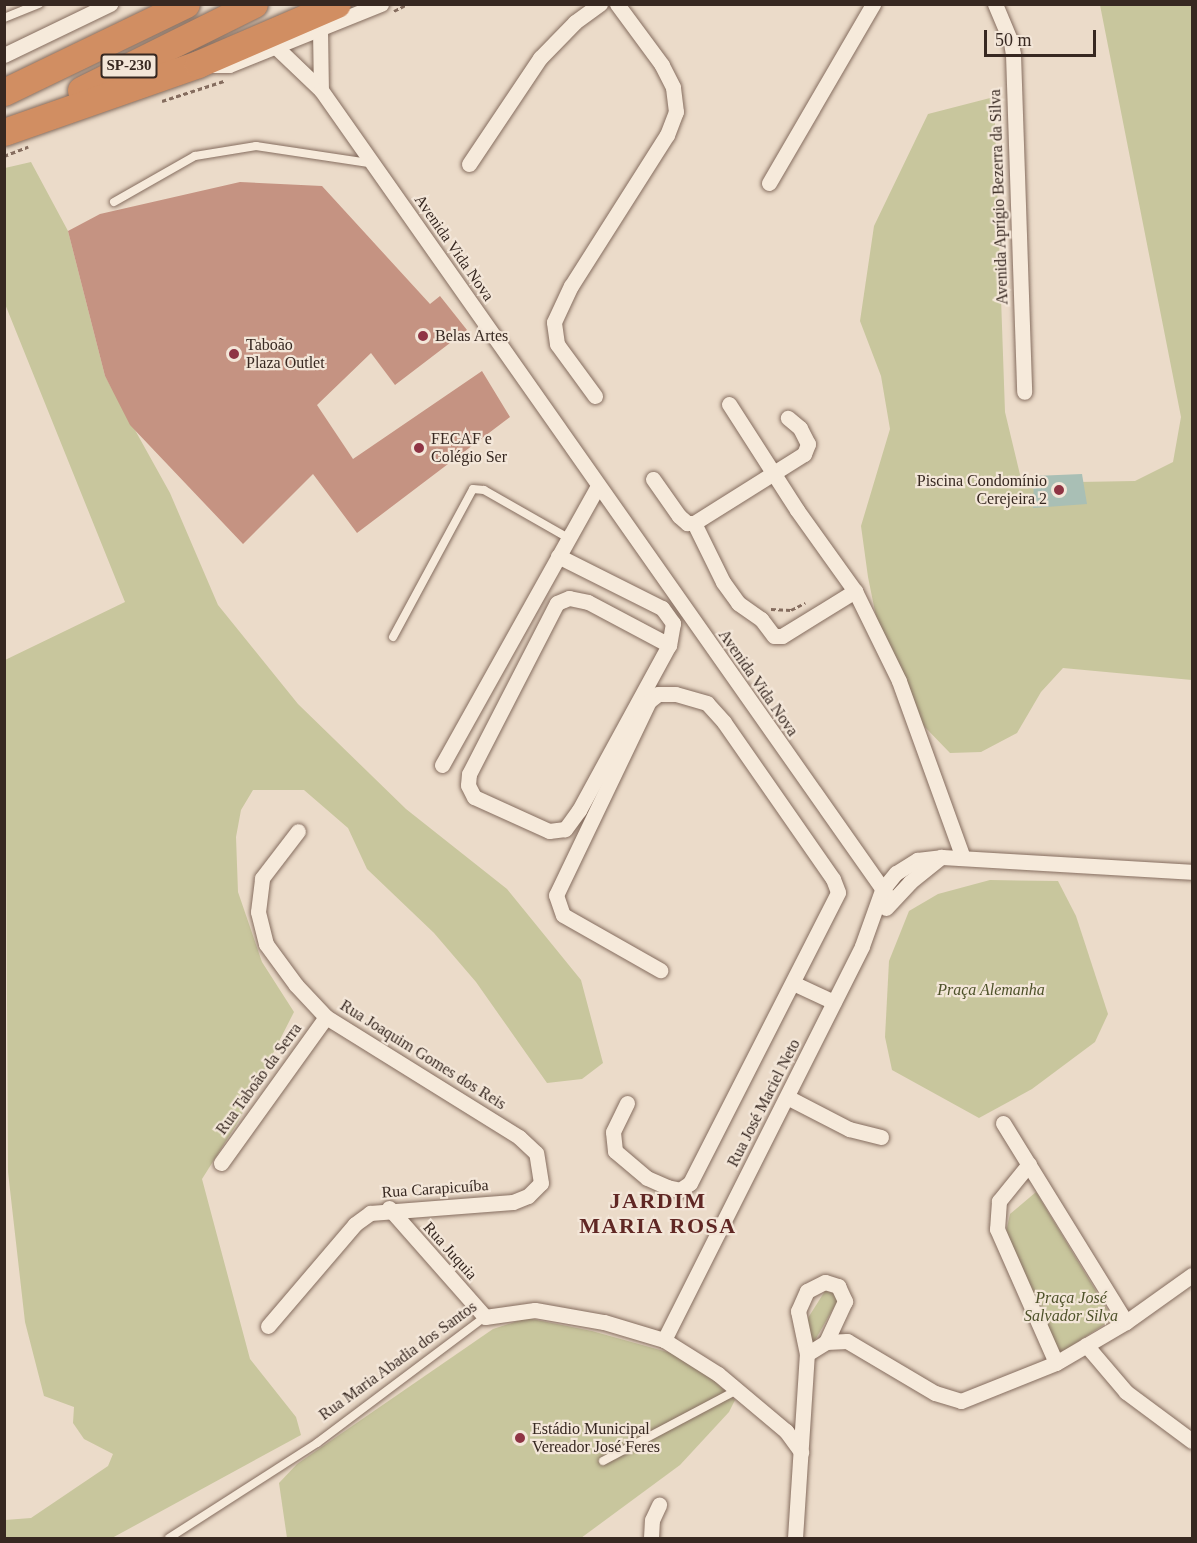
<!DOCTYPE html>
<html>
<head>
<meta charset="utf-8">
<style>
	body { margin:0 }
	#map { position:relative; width:1197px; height:1543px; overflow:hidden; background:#ebdbc9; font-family:Georgia,serif }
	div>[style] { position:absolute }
	.green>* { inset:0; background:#c8c69d }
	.water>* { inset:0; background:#a9bfb5 }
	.building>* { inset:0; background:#c59382 }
	.path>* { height:3px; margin-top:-1.5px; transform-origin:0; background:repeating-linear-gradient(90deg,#856d5f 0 4.5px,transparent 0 7.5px) }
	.roads { filter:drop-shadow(0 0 2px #856d5f) drop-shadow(0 0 2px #856d5f) }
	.lane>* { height:8px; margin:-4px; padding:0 4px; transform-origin:4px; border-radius:4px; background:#f6eadb }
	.street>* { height:15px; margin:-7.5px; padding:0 7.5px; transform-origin:7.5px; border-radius:7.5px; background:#f6eadb }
	.highway>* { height:27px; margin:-13.5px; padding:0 13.5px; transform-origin:13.5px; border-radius:13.5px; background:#d18e62 }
	.dots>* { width:16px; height:16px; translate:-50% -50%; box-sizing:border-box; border:3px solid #f3e6d8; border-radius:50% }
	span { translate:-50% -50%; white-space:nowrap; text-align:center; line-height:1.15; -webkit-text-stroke:4.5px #f3e6d8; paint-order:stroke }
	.shield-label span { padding:2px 4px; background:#f3e6d8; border:2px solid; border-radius:4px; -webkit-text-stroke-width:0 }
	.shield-label { font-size:15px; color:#372821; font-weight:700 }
	.street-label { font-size:16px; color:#372821 }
	.poi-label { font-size:16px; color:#372821 }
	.left { translate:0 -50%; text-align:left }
	.right { translate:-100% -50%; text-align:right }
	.park-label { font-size:16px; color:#4e522a; font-style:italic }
	.district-label { font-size:22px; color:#602724; font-weight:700; letter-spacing:1.5px }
	.frame { position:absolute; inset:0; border:6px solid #372821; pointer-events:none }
	.scale { position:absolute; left:984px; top:30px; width:112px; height:27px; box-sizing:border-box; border:3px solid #372821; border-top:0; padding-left:8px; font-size:18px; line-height:21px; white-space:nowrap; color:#372821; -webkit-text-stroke:4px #f3e6d8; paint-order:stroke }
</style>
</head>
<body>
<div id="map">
	<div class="green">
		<i style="clip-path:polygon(1100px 5px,1192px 5px,1192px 680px,1063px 668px,1041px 692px,1017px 733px,981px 752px,950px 753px,922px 724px,881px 641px,868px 577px,861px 526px,890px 429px,881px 376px,860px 321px,874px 226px,928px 114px,994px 97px,1005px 412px,1022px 483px,1135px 481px,1173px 462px,1181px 417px)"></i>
		<i style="clip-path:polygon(31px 162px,68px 231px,105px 376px,170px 493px,218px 605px,298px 704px,406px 809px,507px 889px,581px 980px,603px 1063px,582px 1079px,547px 1083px,476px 982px,434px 933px,367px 869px,348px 828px,304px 790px,253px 790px,241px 810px,236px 837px,238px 892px,262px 962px,294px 1012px,238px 1122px,202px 1179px,250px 1359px,296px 1417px,301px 1435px,112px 1538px,5px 1538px,5px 1520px,31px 1518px,108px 1466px,113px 1454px,84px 1439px,73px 1423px,74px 1407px,44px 1396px,25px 1322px,8px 1172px,5px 660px,125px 602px,5px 304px,5px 168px)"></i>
		<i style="clip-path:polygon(990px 880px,1058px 881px,1076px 916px,1108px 1014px,1095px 1042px,1032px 1089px,979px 1118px,892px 1070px,885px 1037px,889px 961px,909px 911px,938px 894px)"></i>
		<i style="clip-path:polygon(1036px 1192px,1113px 1319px,1060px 1353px,1004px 1241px,1010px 1214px)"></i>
		<i style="clip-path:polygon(825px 1291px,841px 1295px,814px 1342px,801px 1329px)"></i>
		<i style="clip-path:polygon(527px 1318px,592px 1331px,689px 1358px,735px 1400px,729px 1412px,680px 1465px,581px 1538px,287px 1538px,279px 1483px,297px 1464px,493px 1329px)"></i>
	</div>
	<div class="water">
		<i style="clip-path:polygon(1082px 474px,1087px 504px,1033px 508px,1034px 476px)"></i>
	</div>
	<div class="building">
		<i style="clip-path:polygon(240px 182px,322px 186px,430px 304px,440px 296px,467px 330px,395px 385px,371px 353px,317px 405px,353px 459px,482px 371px,510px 417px,357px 533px,313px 474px,243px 544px,130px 425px,105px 376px,68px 231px,100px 214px)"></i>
	</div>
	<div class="path">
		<i style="left:394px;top:11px;width:16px;rotate:-27deg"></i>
		<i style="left:162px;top:101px;width:65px;rotate:-17.9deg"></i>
		<i style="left:4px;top:156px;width:26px;rotate:-21deg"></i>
		<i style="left:771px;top:609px;width:20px;rotate:3deg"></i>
		<i style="left:791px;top:610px;width:16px;rotate:-27deg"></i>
	</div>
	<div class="roads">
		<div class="lane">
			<i style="left:4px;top:18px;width:38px;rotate:-22deg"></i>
			<i style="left:114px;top:202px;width:93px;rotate:-29.6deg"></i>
			<i style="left:195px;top:156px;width:62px;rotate:-9.3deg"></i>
			<i style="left:256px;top:146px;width:114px;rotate:8.6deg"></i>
			<i style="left:393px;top:637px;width:168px;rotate:-61.6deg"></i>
			<i style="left:473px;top:489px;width:11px;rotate:5deg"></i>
			<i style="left:484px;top:490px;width:97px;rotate:29.7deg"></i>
			<i style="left:603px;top:1461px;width:152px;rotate:-27.9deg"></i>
			<i style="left:169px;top:1538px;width:176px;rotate:-32.7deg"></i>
			<i style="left:317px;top:1443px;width:210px;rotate:-36.9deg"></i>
		</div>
		<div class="street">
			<i style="left:995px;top:4px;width:41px;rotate:67.2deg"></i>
			<i style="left:1011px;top:42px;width:12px;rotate:81deg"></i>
			<i style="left:1013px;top:54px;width:338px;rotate:88.1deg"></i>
			<i style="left:320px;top:29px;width:61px;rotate:89.1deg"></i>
			<i style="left:276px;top:47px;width:62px;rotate:43.7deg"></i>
			<i style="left:321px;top:90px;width:991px;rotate:54.9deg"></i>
			<i style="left:4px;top:55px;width:118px;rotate:-25.7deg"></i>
			<i style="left:210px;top:65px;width:19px"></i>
			<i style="left:229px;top:65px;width:164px;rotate:-21.9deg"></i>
			<i style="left:469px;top:164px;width:128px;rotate:-56.2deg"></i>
			<i style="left:540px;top:58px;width:50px;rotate:-45.8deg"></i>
			<i style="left:575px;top:22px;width:31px;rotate:-36deg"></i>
			<i style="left:769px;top:183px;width:207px;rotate:-59.8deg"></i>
			<i style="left:595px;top:396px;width:64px;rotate:-126.2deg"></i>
			<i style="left:557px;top:344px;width:22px;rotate:-98deg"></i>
			<i style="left:554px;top:322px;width:40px;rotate:-65deg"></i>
			<i style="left:571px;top:286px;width:179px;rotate:-57.6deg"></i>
			<i style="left:667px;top:135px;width:25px;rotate:-69deg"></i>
			<i style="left:676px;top:112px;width:25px;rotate:-97deg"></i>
			<i style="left:673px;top:87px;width:25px;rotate:-117deg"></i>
			<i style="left:662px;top:65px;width:76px;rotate:-126.4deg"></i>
			<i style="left:729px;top:404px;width:126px;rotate:57.3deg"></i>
			<i style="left:797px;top:510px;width:100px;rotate:54.4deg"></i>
			<i style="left:855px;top:591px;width:100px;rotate:63.9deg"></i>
			<i style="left:899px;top:681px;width:188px;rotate:70.1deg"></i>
			<i style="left:653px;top:479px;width:45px;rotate:54.9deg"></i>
			<i style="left:679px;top:516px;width:11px;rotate:41deg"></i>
			<i style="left:687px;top:523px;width:7px"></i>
			<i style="left:694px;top:523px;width:130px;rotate:-32.1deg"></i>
			<i style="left:804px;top:454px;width:11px;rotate:-68deg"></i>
			<i style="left:808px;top:444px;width:18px;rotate:-117deg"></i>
			<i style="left:800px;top:428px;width:16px;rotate:-140deg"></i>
			<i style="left:694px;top:523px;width:66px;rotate:63.8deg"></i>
			<i style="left:723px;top:582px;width:26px;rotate:54deg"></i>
			<i style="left:738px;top:603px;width:28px;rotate:35deg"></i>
			<i style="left:761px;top:619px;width:21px;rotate:53deg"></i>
			<i style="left:774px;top:636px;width:8px"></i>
			<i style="left:782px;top:636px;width:86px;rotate:-31.7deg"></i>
			<i style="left:558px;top:556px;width:116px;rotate:26.6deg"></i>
			<i style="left:662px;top:608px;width:19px;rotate:54deg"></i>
			<i style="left:673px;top:623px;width:22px;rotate:100deg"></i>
			<i style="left:669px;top:645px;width:188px;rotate:118.6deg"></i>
			<i style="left:579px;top:810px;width:24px;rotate:126deg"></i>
			<i style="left:565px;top:829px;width:16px;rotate:173deg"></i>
			<i style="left:549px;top:831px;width:82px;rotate:-155.6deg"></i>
			<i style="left:474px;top:797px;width:13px;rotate:-117deg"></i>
			<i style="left:468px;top:785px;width:11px;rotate:-85deg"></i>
			<i style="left:469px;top:774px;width:192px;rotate:-62.8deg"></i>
			<i style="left:557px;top:603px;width:13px;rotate:-23deg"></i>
			<i style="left:569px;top:598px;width:19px;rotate:12deg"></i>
			<i style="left:588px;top:602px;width:92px;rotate:28deg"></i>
			<i style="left:442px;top:765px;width:320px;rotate:-60.8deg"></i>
			<i style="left:886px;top:908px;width:35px;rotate:-47deg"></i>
			<i style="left:910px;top:882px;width:40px;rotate:-39deg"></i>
			<i style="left:793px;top:983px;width:45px;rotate:24.9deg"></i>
			<i style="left:787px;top:1097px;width:70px;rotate:27.3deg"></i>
			<i style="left:849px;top:1129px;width:33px;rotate:14deg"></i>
			<i style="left:627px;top:1103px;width:32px;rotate:116deg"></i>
			<i style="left:613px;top:1132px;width:19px;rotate:84deg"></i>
			<i style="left:615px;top:1151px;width:42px;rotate:40.2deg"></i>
			<i style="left:647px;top:1178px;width:22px;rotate:24deg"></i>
			<i style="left:667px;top:1187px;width:13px;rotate:13deg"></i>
			<i style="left:680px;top:1190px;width:12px;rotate:-35deg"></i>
			<i style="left:690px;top:1183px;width:326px;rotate:-63deg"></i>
			<i style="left:838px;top:892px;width:14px;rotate:-111deg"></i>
			<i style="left:833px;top:879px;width:191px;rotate:-124.8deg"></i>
			<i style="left:724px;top:722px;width:25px;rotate:-132deg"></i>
			<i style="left:707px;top:703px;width:33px;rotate:-164deg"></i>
			<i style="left:675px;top:694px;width:17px;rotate:180deg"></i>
			<i style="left:658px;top:694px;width:11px;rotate:142deg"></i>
			<i style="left:649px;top:701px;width:215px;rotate:115.6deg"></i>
			<i style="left:556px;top:895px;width:21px;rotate:71deg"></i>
			<i style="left:563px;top:915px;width:112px;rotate:29.6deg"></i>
			<i style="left:1003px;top:1123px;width:234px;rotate:58.3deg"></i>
			<i style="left:221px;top:1163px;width:180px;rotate:-54.3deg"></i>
			<i style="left:1029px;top:1164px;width:48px;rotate:129deg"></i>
			<i style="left:999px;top:1201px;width:28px;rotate:94deg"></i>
			<i style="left:997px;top:1229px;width:146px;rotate:66.2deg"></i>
			<i style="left:389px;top:1208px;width:145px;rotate:48.6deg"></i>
			<i style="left:485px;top:1317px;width:50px;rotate:-8deg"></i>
			<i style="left:535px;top:1310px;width:70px;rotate:9.9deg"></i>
			<i style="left:604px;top:1322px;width:63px;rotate:16.7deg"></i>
			<i style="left:664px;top:1340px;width:64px;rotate:32.2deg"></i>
			<i style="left:718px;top:1374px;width:89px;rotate:40deg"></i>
			<i style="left:786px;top:1431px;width:26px;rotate:54deg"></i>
			<i style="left:268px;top:1326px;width:134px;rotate:-49.5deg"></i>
			<i style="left:355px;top:1224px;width:19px;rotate:-36deg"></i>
			<i style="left:370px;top:1213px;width:143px;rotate:-4.4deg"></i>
			<i style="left:513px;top:1202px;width:16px;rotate:-22deg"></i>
			<i style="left:528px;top:1196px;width:18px;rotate:-45deg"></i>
			<i style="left:541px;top:1183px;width:30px;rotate:-99deg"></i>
			<i style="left:536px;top:1153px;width:23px;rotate:-137deg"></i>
			<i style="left:519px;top:1137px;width:227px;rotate:-148.1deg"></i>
			<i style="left:326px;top:1017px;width:44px;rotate:-133.2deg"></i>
			<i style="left:296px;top:985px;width:51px;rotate:-126.2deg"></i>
			<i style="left:266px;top:944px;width:33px;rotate:-104deg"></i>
			<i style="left:258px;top:912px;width:34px;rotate:-83deg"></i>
			<i style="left:262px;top:878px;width:59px;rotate:-52.5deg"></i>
			<i style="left:664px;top:1340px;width:441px;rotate:-63.3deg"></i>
			<i style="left:862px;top:946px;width:59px;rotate:-70.3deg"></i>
			<i style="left:882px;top:890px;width:22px;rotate:-51deg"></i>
			<i style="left:896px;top:873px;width:25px;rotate:-32deg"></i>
			<i style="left:917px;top:860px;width:24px;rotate:-7deg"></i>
			<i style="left:941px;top:857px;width:251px;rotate:3.4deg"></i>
			<i style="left:1086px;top:1345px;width:62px;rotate:49.6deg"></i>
			<i style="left:1126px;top:1392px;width:82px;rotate:36.6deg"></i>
			<i style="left:807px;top:1354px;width:44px;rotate:-101.8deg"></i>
			<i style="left:798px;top:1311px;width:22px;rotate:-66deg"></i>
			<i style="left:807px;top:1291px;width:20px;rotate:-27deg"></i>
			<i style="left:825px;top:1282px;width:14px;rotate:17deg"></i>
			<i style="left:838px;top:1286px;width:17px;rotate:65deg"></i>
			<i style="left:845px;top:1301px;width:45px;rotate:114.9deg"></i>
			<i style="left:651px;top:1538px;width:18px;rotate:-87deg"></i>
			<i style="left:652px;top:1520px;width:17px;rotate:-65deg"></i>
			<i style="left:795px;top:1538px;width:184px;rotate:-86.3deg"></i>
			<i style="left:807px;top:1354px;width:22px;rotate:-32deg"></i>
			<i style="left:826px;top:1342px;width:21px;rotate:-3deg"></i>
			<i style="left:847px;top:1341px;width:102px;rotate:30.6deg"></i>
			<i style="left:935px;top:1393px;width:27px;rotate:17deg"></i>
			<i style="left:961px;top:1401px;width:102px;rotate:-21.8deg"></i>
			<i style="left:1056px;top:1363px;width:81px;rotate:-30.4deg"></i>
			<i style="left:1126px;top:1322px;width:81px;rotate:-35.5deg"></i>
		</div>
		<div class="highway">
			<i style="left:81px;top:90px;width:193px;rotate:-26.4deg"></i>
			<i style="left:4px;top:92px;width:202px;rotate:-25.8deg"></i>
			<i style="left:4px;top:132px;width:206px;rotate:-19.3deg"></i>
			<i style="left:198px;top:64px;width:151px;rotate:-23.3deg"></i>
		</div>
	</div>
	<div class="dots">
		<i style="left:423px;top:336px;background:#8f3444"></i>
		<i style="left:234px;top:354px;background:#8f3444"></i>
		<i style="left:419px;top:448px;background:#8f3444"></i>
		<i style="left:1059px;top:490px;background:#8f3444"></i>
		<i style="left:520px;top:1438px;background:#8f3444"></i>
	</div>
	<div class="shield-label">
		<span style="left:129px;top:66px">SP-230</span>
	</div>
	<div class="street-label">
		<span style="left:999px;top:197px;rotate:-92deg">Avenida Aprígio Bezerra da Silva</span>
		<span style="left:454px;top:248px;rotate:55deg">Avenida Vida Nova</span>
		<span style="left:758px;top:683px;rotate:55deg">Avenida Vida Nova</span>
		<span style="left:423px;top:1055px;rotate:32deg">Rua Joaquim Gomes dos Reis</span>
		<span style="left:259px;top:1079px;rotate:-54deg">Rua Taboão da Serra</span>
		<span style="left:764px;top:1103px;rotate:-63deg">Rua José Maciel Neto</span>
		<span style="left:435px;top:1189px;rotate:-4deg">Rua Carapicuíba</span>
		<span style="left:450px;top:1251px;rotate:48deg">Rua Juquia</span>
		<span style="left:398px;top:1361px;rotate:-36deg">Rua Maria Abadia dos Santos</span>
	</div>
	<div class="poi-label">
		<span class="left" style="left:435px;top:336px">Belas Artes</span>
		<span class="left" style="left:246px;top:354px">Taboão<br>Plaza Outlet</span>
		<span class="left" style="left:431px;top:448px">FECAF e<br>Colégio Ser</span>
		<span class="right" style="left:1047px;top:490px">Piscina Condomínio<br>Cerejeira 2</span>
		<span class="left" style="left:532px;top:1438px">Estádio Municipal<br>Vereador José Feres</span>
	</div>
	<div class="park-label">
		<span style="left:991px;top:990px">Praça Alemanha</span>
		<span style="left:1071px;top:1307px">Praça José<br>Salvador Silva</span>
	</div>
	<div class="district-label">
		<span style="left:658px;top:1213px">JARDIM<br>MARIA ROSA</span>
	</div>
	<div class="frame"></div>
	<div class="scale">50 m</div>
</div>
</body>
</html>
